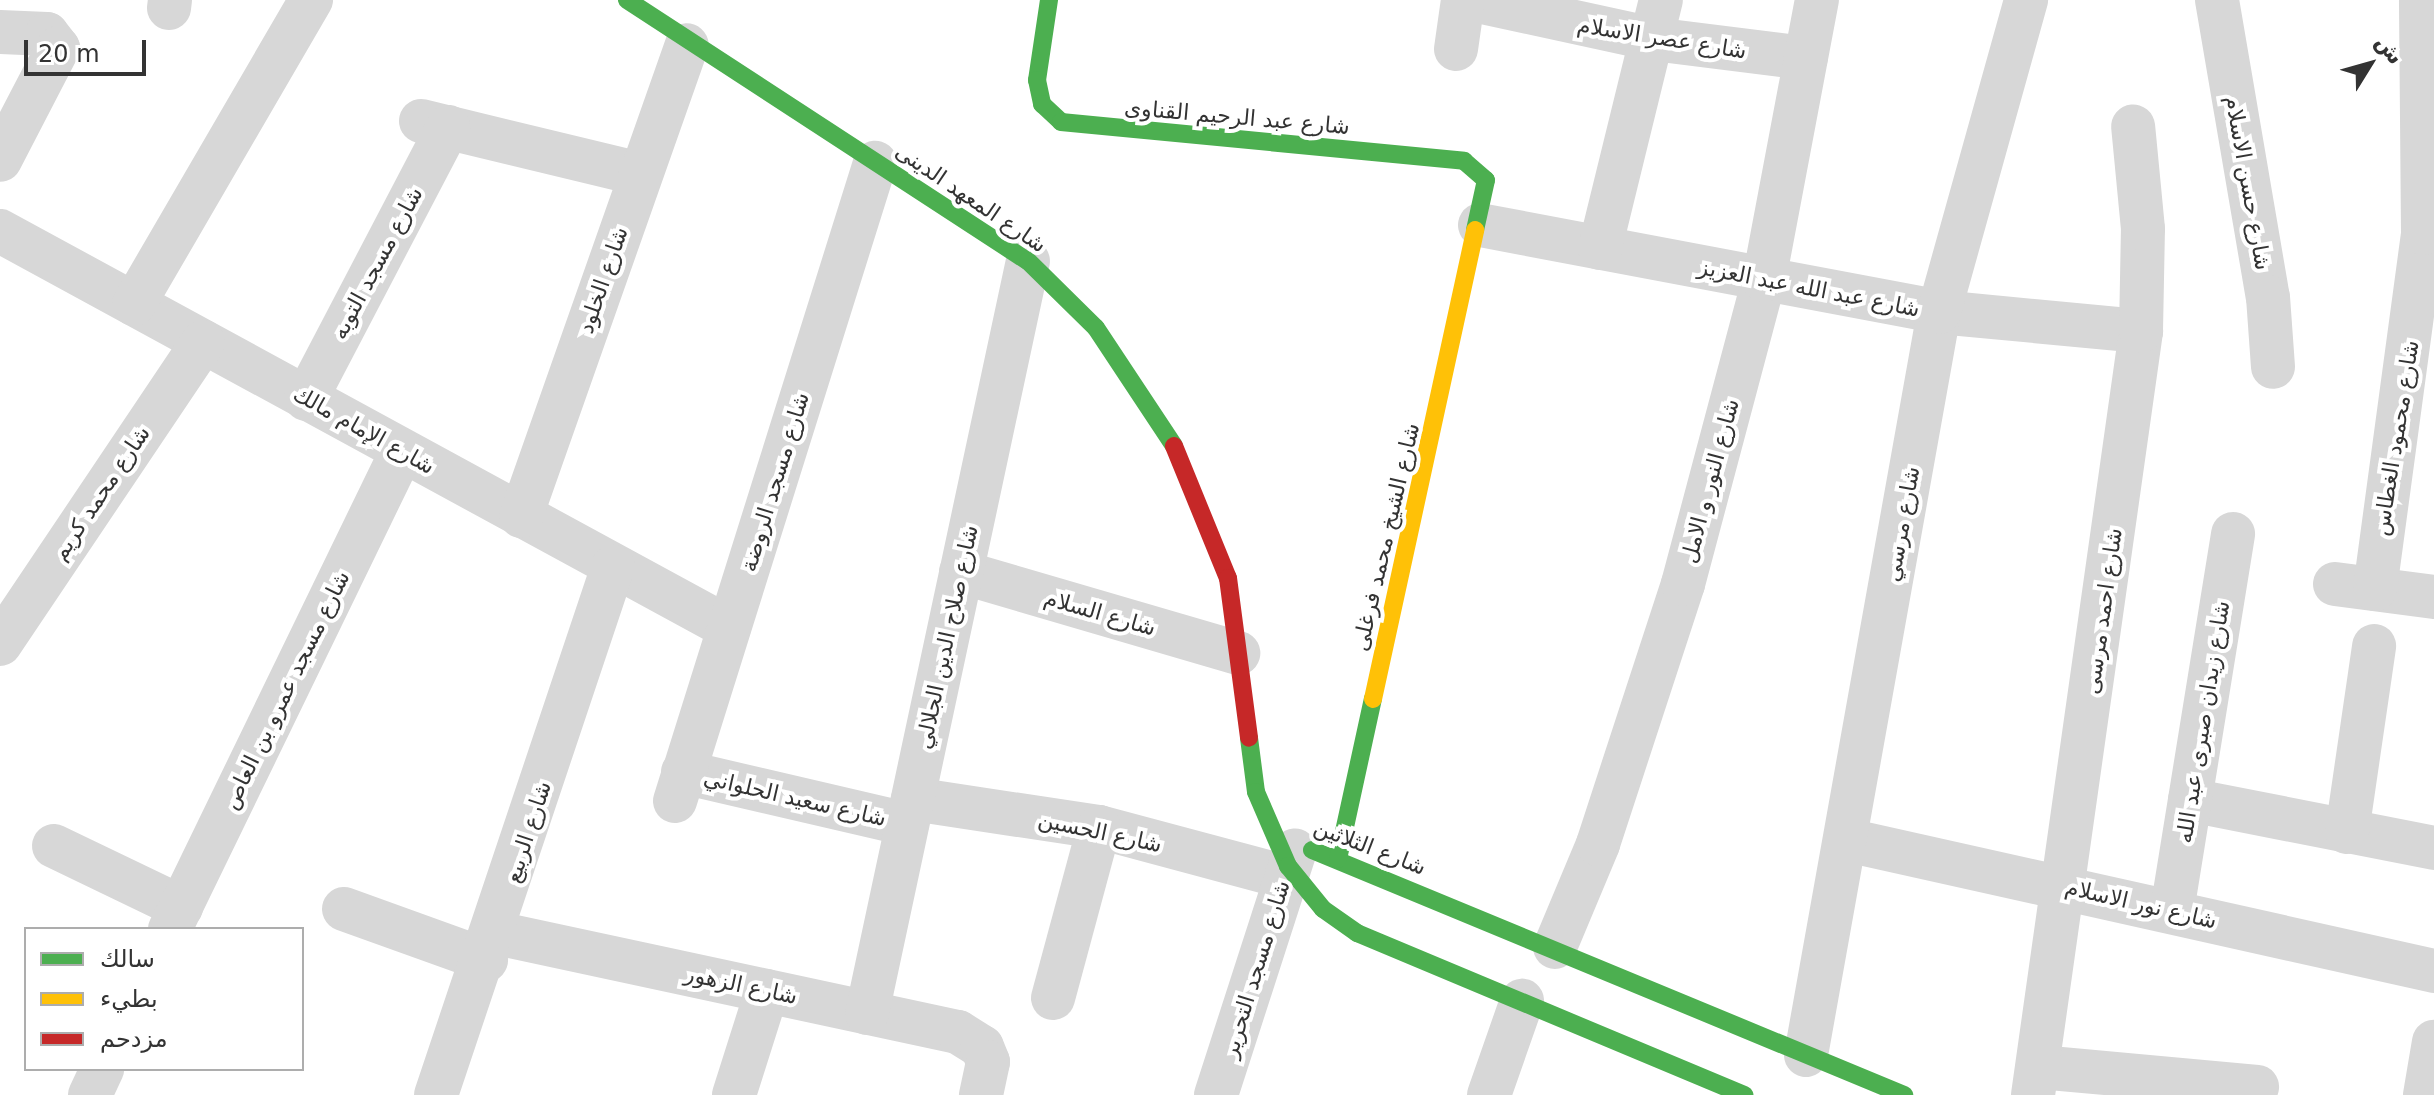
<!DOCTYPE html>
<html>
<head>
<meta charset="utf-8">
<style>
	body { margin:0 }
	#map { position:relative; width:2434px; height:1095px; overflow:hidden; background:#fff; font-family:"DejaVu Sans",Cairo,sans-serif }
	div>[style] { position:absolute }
	.street>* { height:44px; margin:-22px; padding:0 22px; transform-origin:22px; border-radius:22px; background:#d7d7d7 }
	.fast>* { height:18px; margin:-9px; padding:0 9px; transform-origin:9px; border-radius:9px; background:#4caf50 }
	.slow>* { height:18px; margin:-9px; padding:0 9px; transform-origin:9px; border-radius:9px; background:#ffc107 }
	.jam>* { height:18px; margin:-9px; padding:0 9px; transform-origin:9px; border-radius:9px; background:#c62828 }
	span { translate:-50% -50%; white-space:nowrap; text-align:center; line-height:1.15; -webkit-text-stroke:8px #fff; paint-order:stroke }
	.street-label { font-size:22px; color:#333 }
	.legend { position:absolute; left:24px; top:927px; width:280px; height:144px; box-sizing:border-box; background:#fff; border:2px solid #adadad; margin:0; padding:10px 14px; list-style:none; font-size:24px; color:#333 }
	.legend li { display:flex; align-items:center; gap:16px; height:40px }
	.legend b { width:40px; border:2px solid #adadad }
	.north { position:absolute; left:2330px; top:24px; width:80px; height:80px; -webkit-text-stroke:6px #fff; paint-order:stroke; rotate:53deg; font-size:22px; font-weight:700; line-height:32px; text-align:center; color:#333 }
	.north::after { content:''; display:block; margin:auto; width:28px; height:36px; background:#333; clip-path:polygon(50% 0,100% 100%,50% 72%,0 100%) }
	.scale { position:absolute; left:24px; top:40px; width:122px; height:36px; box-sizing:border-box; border:4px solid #333; border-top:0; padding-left:10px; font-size:24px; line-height:28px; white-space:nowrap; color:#333; -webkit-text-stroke:6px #fff; paint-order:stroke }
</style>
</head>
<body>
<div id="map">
	<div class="street">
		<i style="left:1473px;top:0;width:184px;rotate:12.2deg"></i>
		<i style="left:1653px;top:39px;width:154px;rotate:7.1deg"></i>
		<i style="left:2217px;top:0;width:301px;rotate:80.3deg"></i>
		<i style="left:2268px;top:297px;width:70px;rotate:85.9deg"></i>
		<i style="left:169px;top:8px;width:8px;rotate:-83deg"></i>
		<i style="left:0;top:32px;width:47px;rotate:2.4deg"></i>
		<i style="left:47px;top:34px;width:18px;rotate:52deg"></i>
		<i style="left:58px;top:48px;width:126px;rotate:117.4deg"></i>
		<i style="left:1456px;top:49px;width:49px;rotate:-81.9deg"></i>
		<i style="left:421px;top:121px;width:225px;rotate:13.6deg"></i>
		<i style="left:1480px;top:225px;width:467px;rotate:10.7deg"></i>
		<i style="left:1939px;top:312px;width:203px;rotate:5.4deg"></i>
		<i style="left:0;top:231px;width:830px;rotate:28.57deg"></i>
		<i style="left:1600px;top:248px;width:255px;rotate:-76.2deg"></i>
		<i style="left:134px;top:304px;width:352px;rotate:-59.8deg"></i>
		<i style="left:306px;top:399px;width:307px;rotate:-62.4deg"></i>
		<i style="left:521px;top:516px;width:499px;rotate:-70.6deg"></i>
		<i style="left:961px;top:572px;width:289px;rotate:16.3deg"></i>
		<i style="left:2335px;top:584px;width:100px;rotate:7.5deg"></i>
		<i style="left:2375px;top:589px;width:359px;rotate:-82.3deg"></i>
		<i style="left:2423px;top:233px;width:233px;rotate:-90.5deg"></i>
		<i style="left:0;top:644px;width:364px;rotate:-56.1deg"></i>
		<i style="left:683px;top:772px;width:230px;rotate:13.1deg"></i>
		<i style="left:913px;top:799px;width:188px;rotate:8.6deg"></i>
		<i style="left:1099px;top:827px;width:193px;rotate:15deg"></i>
		<i style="left:2190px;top:800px;width:249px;rotate:11.1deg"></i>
		<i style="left:675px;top:801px;width:669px;rotate:-72.59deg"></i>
		<i style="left:2347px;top:832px;width:188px;rotate:-81.7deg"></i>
		<i style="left:1847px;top:840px;width:601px;rotate:12.58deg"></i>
		<i style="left:54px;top:846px;width:141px;rotate:25.7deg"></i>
		<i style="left:344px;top:909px;width:151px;rotate:19.8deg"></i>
		<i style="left:2172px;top:911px;width:382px;rotate:-80.8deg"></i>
		<i style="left:170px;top:929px;width:531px;rotate:-64.11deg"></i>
		<i style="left:496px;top:933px;width:472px;rotate:12.1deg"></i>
		<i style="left:958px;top:1032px;width:28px;rotate:32deg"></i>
		<i style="left:982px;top:1047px;width:16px;rotate:68deg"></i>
		<i style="left:988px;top:1062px;width:34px;rotate:102deg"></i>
		<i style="left:1555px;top:947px;width:112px;rotate:-67.3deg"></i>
		<i style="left:1598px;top:844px;width:274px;rotate:-71.9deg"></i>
		<i style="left:1683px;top:584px;width:315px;rotate:-75.1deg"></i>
		<i style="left:1764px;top:280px;width:285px;rotate:-79.3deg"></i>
		<i style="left:1053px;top:998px;width:177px;rotate:-74.9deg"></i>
		<i style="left:867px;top:1013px;width:769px;rotate:-77.92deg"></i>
		<i style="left:1806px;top:1055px;width:755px;rotate:-79.85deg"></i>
		<i style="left:1939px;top:312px;width:324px;rotate:-74.4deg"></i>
		<i style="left:2039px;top:1067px;width:219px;rotate:5.2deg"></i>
		<i style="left:90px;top:1095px;width:29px;rotate:-65deg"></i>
		<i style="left:436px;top:1095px;width:557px;rotate:-71.47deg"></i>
		<i style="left:734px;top:1095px;width:109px;rotate:-72.4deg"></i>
		<i style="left:1216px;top:1095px;width:257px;rotate:-72.1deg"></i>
		<i style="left:1489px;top:1095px;width:100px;rotate:-70.7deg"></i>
		<i style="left:2033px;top:1095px;width:772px;rotate:-81.95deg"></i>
		<i style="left:2141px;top:331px;width:102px;rotate:-88.9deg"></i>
		<i style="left:2143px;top:229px;width:103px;rotate:-95.5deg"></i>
		<i style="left:2425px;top:1095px;width:54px;rotate:-80.4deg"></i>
	</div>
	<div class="fast">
		<i style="left:627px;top:0;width:478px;rotate:33.1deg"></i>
		<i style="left:1028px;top:261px;width:95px;rotate:44.6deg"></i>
		<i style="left:1096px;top:328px;width:141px;rotate:56.5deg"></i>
		<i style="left:1049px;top:0;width:81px;rotate:98.5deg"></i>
		<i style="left:1037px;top:80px;width:25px;rotate:78deg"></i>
		<i style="left:1042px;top:104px;width:26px;rotate:43deg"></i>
		<i style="left:1061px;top:122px;width:405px;rotate:5.5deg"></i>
		<i style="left:1464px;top:161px;width:29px;rotate:41deg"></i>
		<i style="left:1486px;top:180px;width:51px;rotate:102.4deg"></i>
		<i style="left:1249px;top:738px;width:54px;rotate:82.6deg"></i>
		<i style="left:1256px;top:792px;width:81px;rotate:66.6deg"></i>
		<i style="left:1288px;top:866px;width:55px;rotate:50.9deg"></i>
		<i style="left:1323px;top:909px;width:42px;rotate:35.2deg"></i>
		<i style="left:1357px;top:933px;width:420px;rotate:22.7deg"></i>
		<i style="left:1312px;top:850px;width:641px;rotate:22.48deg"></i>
		<i style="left:1338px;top:859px;width:164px;rotate:-77.7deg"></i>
	</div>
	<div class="slow">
		<i style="left:1373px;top:699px;width:480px;rotate:-77.7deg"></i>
	</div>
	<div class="jam">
		<i style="left:1174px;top:446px;width:143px;rotate:67.8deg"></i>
		<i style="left:1228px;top:578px;width:161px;rotate:82.5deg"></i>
	</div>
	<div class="street-label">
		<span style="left:1662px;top:38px;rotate:9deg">شارع عصر الاسلام</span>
		<span style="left:1237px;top:117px;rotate:5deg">شارع عبد الرحيم القناوى</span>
		<span style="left:2248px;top:183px;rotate:80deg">شارع حسن الاسلام</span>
		<span style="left:971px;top:198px;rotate:34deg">شارع المعهد الدينى</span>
		<span style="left:377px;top:263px;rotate:-62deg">شارع مسجد التوبه</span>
		<span style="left:603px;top:280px;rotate:-71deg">شارع الخلود</span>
		<span style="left:1809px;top:288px;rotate:11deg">شارع عبد الله عبد العزيز</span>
		<span style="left:364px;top:430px;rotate:29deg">شارع الإمام مالك</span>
		<span style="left:2396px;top:438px;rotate:-81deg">شارع محمود الغطاس</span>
		<span style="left:1710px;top:481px;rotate:-75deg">شارع النور و الامل</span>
		<span style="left:775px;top:482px;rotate:-73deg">شارع مسجد الروضة</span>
		<span style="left:101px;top:493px;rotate:-56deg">شارع محمد كريم</span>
		<span style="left:1902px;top:524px;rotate:-80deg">شارع مرسي</span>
		<span style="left:1386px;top:537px;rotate:-77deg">شارع الشيخ محمد فرغلى</span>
		<span style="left:2103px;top:611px;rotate:-82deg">شارع احمد مرسى</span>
		<span style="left:1100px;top:613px;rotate:16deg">شارع السلام</span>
		<span style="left:947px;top:637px;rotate:-78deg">شارع صلاح الدين الجلالي</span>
		<span style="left:286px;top:690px;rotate:-64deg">شارع مسجد عمرو بن العاص</span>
		<span style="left:2203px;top:722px;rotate:-81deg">شارع زيدان صبرى عبد الله</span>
		<span style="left:795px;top:798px;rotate:13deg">شارع سعيد الحلواني</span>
		<span style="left:528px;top:832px;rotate:-72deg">شارع الربيع</span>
		<span style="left:1100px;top:832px;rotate:12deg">شارع الحسين</span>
		<span style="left:1370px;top:847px;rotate:21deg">شارع الثلاثين</span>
		<span style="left:2141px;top:904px;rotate:13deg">شارع نور الاسلام</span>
		<span style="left:1256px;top:969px;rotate:-73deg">شارع مسجد التحرير</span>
		<span style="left:741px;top:985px;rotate:12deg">شارع الزهور</span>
	</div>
	<ul class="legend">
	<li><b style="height:10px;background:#4caf50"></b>سالك</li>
	<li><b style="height:10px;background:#ffc107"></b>بطيء</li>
	<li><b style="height:10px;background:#c62828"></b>مزدحم</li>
	</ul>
	<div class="north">ش</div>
	<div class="scale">20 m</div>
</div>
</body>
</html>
